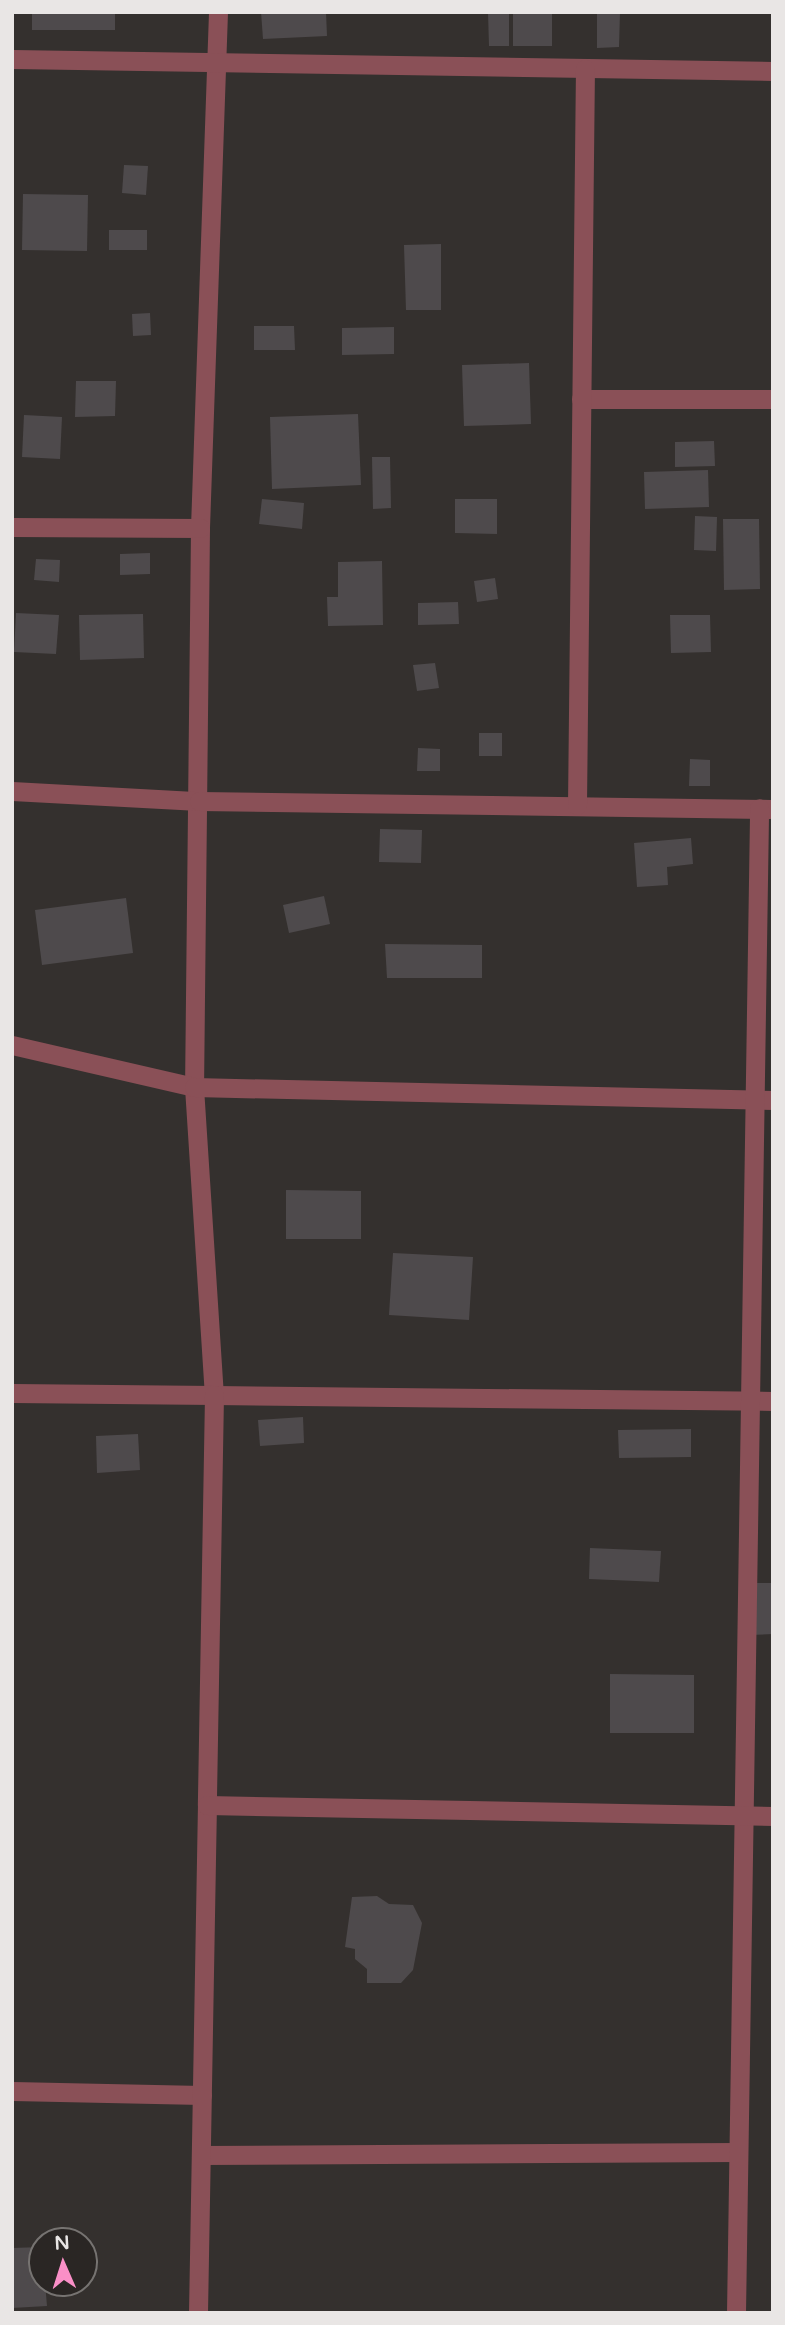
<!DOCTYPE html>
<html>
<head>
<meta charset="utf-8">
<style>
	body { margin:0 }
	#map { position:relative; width:785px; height:2325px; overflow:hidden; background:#34302e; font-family:"Varela Round",sans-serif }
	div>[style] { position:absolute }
	.building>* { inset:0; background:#4e4a4c }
	.minor>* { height:19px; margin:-9.5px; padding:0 9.5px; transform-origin:9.5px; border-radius:9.5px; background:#8a5057 }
	.tertiary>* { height:19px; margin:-9.5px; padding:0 9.5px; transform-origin:9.5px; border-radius:9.5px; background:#8a5057 }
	span { translate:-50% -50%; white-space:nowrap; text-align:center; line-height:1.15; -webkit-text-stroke:5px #2a2624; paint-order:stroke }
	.frame { position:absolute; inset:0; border:14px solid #e9e6e5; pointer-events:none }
	.north { position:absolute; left:28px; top:2227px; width:70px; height:70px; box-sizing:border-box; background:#2a2624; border:2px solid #767371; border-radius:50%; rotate:357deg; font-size:19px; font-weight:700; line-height:28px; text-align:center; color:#e9e6e5 }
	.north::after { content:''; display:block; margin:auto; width:24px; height:32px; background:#fa8fc7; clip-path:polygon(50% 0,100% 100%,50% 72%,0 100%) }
</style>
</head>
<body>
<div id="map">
	<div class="building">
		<i style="clip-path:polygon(32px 12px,115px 12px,115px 30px,32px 30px)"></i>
		<i style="clip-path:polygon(261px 12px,326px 12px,327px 36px,263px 39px)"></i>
		<i style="clip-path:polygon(488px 12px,509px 12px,509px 46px,489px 46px)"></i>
		<i style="clip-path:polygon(513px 12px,552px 12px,552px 46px,513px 46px)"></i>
		<i style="clip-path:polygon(597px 12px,620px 12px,619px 47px,597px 48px)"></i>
		<i style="clip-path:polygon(124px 165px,148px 166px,146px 195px,122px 193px)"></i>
		<i style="clip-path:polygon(23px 194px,88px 195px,87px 251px,22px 250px)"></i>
		<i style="clip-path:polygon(109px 230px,147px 230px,147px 250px,109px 250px)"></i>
		<i style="clip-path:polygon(441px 244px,441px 310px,406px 310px,404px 245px)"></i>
		<i style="clip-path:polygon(150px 313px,151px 335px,133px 336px,132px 314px)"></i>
		<i style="clip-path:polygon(254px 326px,294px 326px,295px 350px,254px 350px)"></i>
		<i style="clip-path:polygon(394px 327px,394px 354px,342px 355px,342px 328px)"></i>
		<i style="clip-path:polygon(529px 363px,531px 424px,464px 426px,462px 365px)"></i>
		<i style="clip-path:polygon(76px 381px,116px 381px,115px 416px,75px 417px)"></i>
		<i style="clip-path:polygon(358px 414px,361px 485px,272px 489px,270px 417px)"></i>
		<i style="clip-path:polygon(24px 415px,62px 417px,60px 459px,22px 457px)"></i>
		<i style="clip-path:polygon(714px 441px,715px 466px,675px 467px,675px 442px)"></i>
		<i style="clip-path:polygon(372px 457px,390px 457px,391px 508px,373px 509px)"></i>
		<i style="clip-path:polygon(708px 470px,709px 507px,645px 509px,644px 472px)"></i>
		<i style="clip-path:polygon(262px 499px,304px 503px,302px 529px,259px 524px)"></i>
		<i style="clip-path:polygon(455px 499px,497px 499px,497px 534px,455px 533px)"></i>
		<i style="clip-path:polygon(695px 516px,717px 517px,716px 551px,694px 550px)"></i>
		<i style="clip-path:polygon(723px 519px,759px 519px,760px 589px,724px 590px)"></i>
		<i style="clip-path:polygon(150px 553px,150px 574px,120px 575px,120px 554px)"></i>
		<i style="clip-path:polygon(36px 559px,60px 560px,59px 582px,34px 580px)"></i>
		<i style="clip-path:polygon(382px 561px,383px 625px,328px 626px,327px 597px,338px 597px,338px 562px)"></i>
		<i style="clip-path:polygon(495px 578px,498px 599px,477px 602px,474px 581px)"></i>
		<i style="clip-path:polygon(458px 602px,459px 624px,418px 625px,418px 603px)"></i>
		<i style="clip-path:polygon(16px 613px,59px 615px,56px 654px,14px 652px)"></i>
		<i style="clip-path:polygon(143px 614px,144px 658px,80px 660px,79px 615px)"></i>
		<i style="clip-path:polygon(670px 615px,710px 615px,711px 652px,671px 653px)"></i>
		<i style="clip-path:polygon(435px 663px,439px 688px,417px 691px,413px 665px)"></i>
		<i style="clip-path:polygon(479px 733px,502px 733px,502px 756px,479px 756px)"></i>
		<i style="clip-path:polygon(418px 748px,440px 749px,440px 771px,417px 771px)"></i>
		<i style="clip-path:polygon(690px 759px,710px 760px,710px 786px,689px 786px)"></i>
		<i style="clip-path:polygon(380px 829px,422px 830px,421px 863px,379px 862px)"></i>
		<i style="clip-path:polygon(691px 838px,693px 864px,667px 867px,668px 885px,637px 887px,634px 843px)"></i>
		<i style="clip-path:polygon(324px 896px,330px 924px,289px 933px,283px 905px)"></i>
		<i style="clip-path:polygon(126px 898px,133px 953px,42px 965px,35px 910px)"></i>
		<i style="clip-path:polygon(385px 944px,482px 945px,482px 978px,387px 978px)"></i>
		<i style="clip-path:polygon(286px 1190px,361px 1191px,361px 1239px,286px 1239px)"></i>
		<i style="clip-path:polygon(393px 1253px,473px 1257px,469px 1320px,389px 1315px)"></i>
		<i style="clip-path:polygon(303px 1417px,304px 1443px,260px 1446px,258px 1420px)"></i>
		<i style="clip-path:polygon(691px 1429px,691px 1457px,619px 1458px,618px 1430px)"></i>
		<i style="clip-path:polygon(138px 1434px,140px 1470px,97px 1473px,96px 1436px)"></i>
		<i style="clip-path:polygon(590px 1548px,661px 1551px,659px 1582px,589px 1579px)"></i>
		<i style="clip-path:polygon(748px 1583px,773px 1583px,773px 1634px,749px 1635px)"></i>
		<i style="clip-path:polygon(610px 1674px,694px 1675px,694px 1733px,610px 1733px)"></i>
		<i style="clip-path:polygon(377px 1896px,389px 1904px,413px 1905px,422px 1923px,413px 1970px,401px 1983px,367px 1983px,367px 1969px,355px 1959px,355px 1949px,345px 1947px,352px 1897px)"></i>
		<i style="clip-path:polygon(42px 2247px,47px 2306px,12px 2308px,12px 2248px)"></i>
	</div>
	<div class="minor">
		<i style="left:218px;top:12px;width:516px;rotate:92deg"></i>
		<i style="left:200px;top:528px;width:559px;rotate:90.61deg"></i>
		<i style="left:194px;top:1087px;width:309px;rotate:86.3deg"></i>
		<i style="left:214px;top:1395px;width:559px;rotate:0.61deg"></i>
		<i style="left:12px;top:59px;width:761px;rotate:0.9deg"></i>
		<i style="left:581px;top:399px;width:192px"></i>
		<i style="left:12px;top:527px;width:188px;rotate:0.3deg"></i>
		<i style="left:12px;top:791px;width:187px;rotate:3.1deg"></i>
		<i style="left:199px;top:801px;width:571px;rotate:0.8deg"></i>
		<i style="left:577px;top:805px;width:736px;rotate:-89.38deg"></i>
		<i style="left:12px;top:1045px;width:187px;rotate:13deg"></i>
		<i style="left:194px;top:1087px;width:579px;rotate:1.29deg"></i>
		<i style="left:12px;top:2091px;width:190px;rotate:1.2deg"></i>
		<i style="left:201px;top:2155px;width:537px;rotate:-0.32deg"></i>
		<i style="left:198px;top:2313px;width:508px;rotate:-88.99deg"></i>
		<i style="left:736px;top:2313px;width:1505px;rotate:-89.12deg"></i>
	</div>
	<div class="tertiary">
		<i style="left:12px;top:1393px;width:202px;rotate:0.6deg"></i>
		<i style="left:214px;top:1395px;width:410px;rotate:91deg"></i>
		<i style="left:207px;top:1805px;width:566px;rotate:1.11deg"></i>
	</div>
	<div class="frame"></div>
	<div class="north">N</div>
</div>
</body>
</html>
